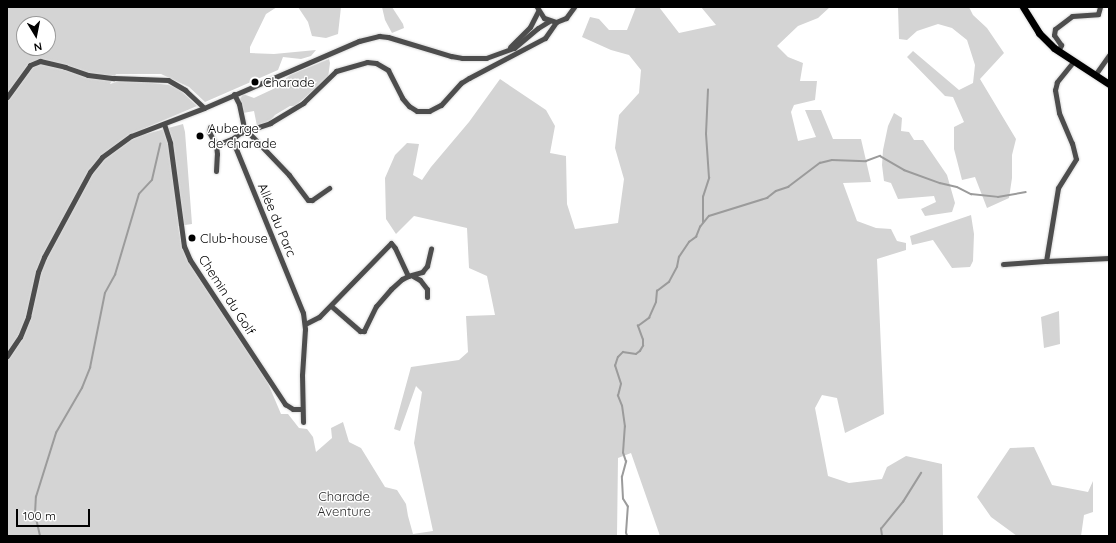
<!DOCTYPE html>
<html>
<head>
<meta charset="utf-8">
<style>
	body { margin:0 }
	#map { position:relative; width:1116px; height:543px; overflow:hidden; background:#fff; font-family:Quicksand,sans-serif }
	div>[style] { position:absolute }
	.green>* { inset:0; background:#d4d4d4 }
	.stream>* { height:1.5px; margin:-0.75px; padding:0 0.75px; transform-origin:0.75px; border-radius:0.75px; background:#9b9b9b }
	.roads { filter:drop-shadow(0 0 1px #dbdbdb) drop-shadow(0 0 1px #dbdbdb) }
	.minor>* { height:5px; margin:-2.5px; padding:0 2.5px; transform-origin:2.5px; border-radius:2.5px; background:#4d4d4d }
	.major>* { height:7px; margin:-3.5px; padding:0 3.5px; transform-origin:3.5px; border-radius:3.5px; background:#000 }
	.dots>* { width:11px; height:11px; translate:-50% -50%; box-sizing:border-box; border:2px solid #fff; border-radius:50% }
	span { translate:-50% -50%; white-space:nowrap; text-align:center; line-height:1.15; -webkit-text-stroke:3px #fff; paint-order:stroke }
	.poi-label { font-size:13px; color:#000 }
	.left { translate:0 -50%; text-align:left }
	.street-label { font-size:13px; color:#000 }
	.park-label { font-size:13px; color:#2b2b2b }
	.frame { position:absolute; inset:0; border:8px solid #000; pointer-events:none }
	.north { position:absolute; left:16px; top:16px; width:40px; height:40px; box-sizing:border-box; background:#fff; border:1px solid #999; border-radius:50%; rotate:170deg; font-size:11px; font-weight:700; line-height:16px; text-align:center; color:#000 }
	.north::after { content:''; display:block; margin:auto; width:14px; height:18px; background:#000; clip-path:polygon(50% 0,100% 100%,50% 72%,0 100%) }
	.scale { position:absolute; left:16px; top:509px; width:74px; height:18px; box-sizing:border-box; border:2px solid #000; border-top:0; padding-left:5px; font-size:12px; line-height:14px; white-space:nowrap; color:#000; -webkit-text-stroke:3px #fff; paint-order:stroke }
</style>
</head>
<body>
<div id="map">
	<div class="green">
		<i style="clip-path:polygon(evenodd,7px 7px,277px 7px,266px 14px,250px 47px,250px 53px,274px 54px,316px 50px,311px 56px,301px 59px,283px 57px,278px 70px,205px 102px,189px 87px,161px 74px,116px 74px,110px 84px,119px 81px,135px 81px,169px 85px,179px 89px,197px 106px,143px 129px,146px 134px,183px 124px,185px 132px,192px 224px,178px 226px,182px 247px,259px 362px,281px 414px,288px 414px,299px 428px,307px 429px,313px 437px,316px 452px,332px 438px,331px 428px,343px 422px,349px 442px,361px 448px,385px 487px,397px 490px,406px 504px,408px 516px,413px 534px,433px 531px,414px 443px,422px 392px,416px 386px,400px 431px,394px 429px,411px 367px,459px 360px,468px 352px,466px 316px,495px 315px,487px 276px,469px 268px,467px 228px,414px 216px,396px 234px,386px 219px,385px 178px,395px 155px,407px 143px,419px 144px,413px 175px,422px 180px,431px 167px,469px 122px,500px 79px,546px 110px,555px 126px,550px 153px,566px 156px,567px 204px,575px 229px,618px 223px,624px 179px,615px 148px,619px 115px,639px 93px,641px 70px,629px 55px,611px 50px,582px 37px,590px 17px,599px 19px,609px 30px,627px 30px,636px 7px,659px 7px,679px 33px,716px 25px,701px 7px,830px 7px,818px 18px,798px 26px,777px 46px,788px 57px,803px 63px,800px 81px,817px 81px,815px 100px,794px 105px,791px 112px,798px 141px,816px 137px,805px 110px,821px 110px,833px 139px,861px 139px,871px 182px,843px 183px,857px 221px,876px 228px,891px 229px,897px 241px,906px 243px,906px 250px,877px 259px,884px 414px,845px 433px,837px 398px,822px 395px,815px 408px,828px 476px,849px 483px,882px 479px,887px 467px,906px 456px,942px 464px,943px 536px,660px 536px,631px 453px,618px 458px,617px 536px,7px 536px,7px 7px,24px 24px,48px 24px,48px 48px,24px 48px,24px 24px)"></i>
		<i style="clip-path:polygon(298px 7px,341px 7px,338px 34px,326px 38px,312px 36px,308px 22px)"></i>
		<i style="clip-path:polygon(382px 7px,392px 7px,403px 24px,404px 28px,392px 33px,385px 20px)"></i>
		<i style="clip-path:polygon(898px 7px,969px 7px,973px 15px,987px 28px,1004px 53px,980px 79px,1016px 139px,1012px 155px,1012px 178px,1009px 198px,987px 208px,975px 177px,962px 180px,954px 149px,954px 127px,964px 122px,953px 97px,945px 96px,907px 57px,913px 51px,959px 90px,973px 83px,975px 65px,967px 40px,952px 28px,938px 24px,917px 31px,907px 40px,899px 39px)"></i>
		<i style="clip-path:polygon(329px 59px,330px 63px,328px 78px,295px 106px,290px 106px,275px 115px,269px 122px,257px 126px,254px 111px,243px 113px,239px 101px,243px 94px,254px 98px,286px 83px,283px 81px,290px 75px)"></i>
		<i style="clip-path:polygon(894px 113px,902px 118px,901px 131px,909px 132px,914px 140px,923px 140px,947px 175px,955px 203px,952px 212px,925px 216px,921px 209px,936px 202px,934px 196px,898px 199px,891px 183px,884px 181px,882px 165px,883px 150px,888px 126px)"></i>
		<i style="clip-path:polygon(971px 215px,974px 234px,973px 261px,970px 267px,952px 268px,933px 240px,912px 245px,910px 236px)"></i>
		<i style="clip-path:polygon(1059px 311px,1060px 344px,1044px 348px,1041px 317px)"></i>
		<i style="clip-path:polygon(1034px 447px,1052px 485px,1088px 492px,1093px 481px,1093px 512px,1084px 515px,1081px 536px,1017px 536px,991px 517px,977px 497px,1010px 448px)"></i>
	</div>
	<div class="stream">
		<i style="left:703px;top:223px;width:26px;rotate:-90deg"></i>
		<i style="left:703px;top:197px;width:20px;rotate:-72deg"></i>
		<i style="left:709px;top:178px;width:44px;rotate:-93.9deg"></i>
		<i style="left:706px;top:134px;width:44px;rotate:-87.4deg"></i>
		<i style="left:40px;top:536px;width:23px;rotate:-103deg"></i>
		<i style="left:35px;top:514px;width:17px;rotate:-87deg"></i>
		<i style="left:36px;top:497px;width:67px;rotate:-72.6deg"></i>
		<i style="left:56px;top:433px;width:52px;rotate:-60deg"></i>
		<i style="left:82px;top:388px;width:22px;rotate:-68deg"></i>
		<i style="left:90px;top:368px;width:76px;rotate:-78.7deg"></i>
		<i style="left:105px;top:293px;width:21px;rotate:-61deg"></i>
		<i style="left:115px;top:275px;width:84px;rotate:-73.5deg"></i>
		<i style="left:139px;top:194px;width:19px;rotate:-47deg"></i>
		<i style="left:152px;top:180px;width:37px;rotate:-77deg"></i>
		<i style="left:627px;top:536px;width:3px;rotate:-108deg"></i>
		<i style="left:626px;top:533px;width:26px;rotate:-86deg"></i>
		<i style="left:628px;top:507px;width:9px;rotate:-122deg"></i>
		<i style="left:623px;top:499px;width:22px;rotate:-93deg"></i>
		<i style="left:622px;top:477px;width:16px;rotate:-75deg"></i>
		<i style="left:626px;top:462px;width:9px;rotate:-108deg"></i>
		<i style="left:623px;top:453px;width:26px;rotate:-86deg"></i>
		<i style="left:625px;top:427px;width:21px;rotate:-98deg"></i>
		<i style="left:622px;top:406px;width:11px;rotate:-112deg"></i>
		<i style="left:618px;top:396px;width:12px;rotate:-76deg"></i>
		<i style="left:621px;top:384px;width:19px;rotate:-108deg"></i>
		<i style="left:615px;top:366px;width:9px;rotate:-72deg"></i>
		<i style="left:618px;top:357px;width:7px;rotate:-45deg"></i>
		<i style="left:623px;top:352px;width:13px;rotate:9deg"></i>
		<i style="left:636px;top:354px;width:5px;rotate:-37deg"></i>
		<i style="left:640px;top:351px;width:6px;rotate:-59deg"></i>
		<i style="left:643px;top:346px;width:6px;rotate:-90deg"></i>
		<i style="left:643px;top:340px;width:15px;rotate:-110deg"></i>
		<i style="left:638px;top:326px;width:14px;rotate:-36deg"></i>
		<i style="left:649px;top:318px;width:17px;rotate:-66deg"></i>
		<i style="left:656px;top:302px;width:11px;rotate:-85deg"></i>
		<i style="left:657px;top:291px;width:15px;rotate:-37deg"></i>
		<i style="left:669px;top:282px;width:17px;rotate:-62deg"></i>
		<i style="left:677px;top:267px;width:10px;rotate:-79deg"></i>
		<i style="left:679px;top:257px;width:18px;rotate:-56deg"></i>
		<i style="left:689px;top:242px;width:9px;rotate:-36deg"></i>
		<i style="left:696px;top:237px;width:11px;rotate:-68deg"></i>
		<i style="left:700px;top:227px;width:14px;rotate:-51deg"></i>
		<i style="left:709px;top:216px;width:61px;rotate:-17.2deg"></i>
		<i style="left:767px;top:198px;width:11px;rotate:-38deg"></i>
		<i style="left:776px;top:191px;width:13px;rotate:-18deg"></i>
		<i style="left:788px;top:187px;width:40px;rotate:-37deg"></i>
		<i style="left:820px;top:163px;width:12px;rotate:-14deg"></i>
		<i style="left:832px;top:160px;width:34px;rotate:2deg"></i>
		<i style="left:866px;top:161px;width:15px;rotate:-20deg"></i>
		<i style="left:880px;top:156px;width:28px;rotate:30deg"></i>
		<i style="left:904px;top:170px;width:38px;rotate:20deg"></i>
		<i style="left:940px;top:183px;width:17px;rotate:13deg"></i>
		<i style="left:957px;top:187px;width:16px;rotate:27deg"></i>
		<i style="left:971px;top:194px;width:27px;rotate:6deg"></i>
		<i style="left:998px;top:197px;width:28px;rotate:-10deg"></i>
		<i style="left:882px;top:536px;width:7px;rotate:-98deg"></i>
		<i style="left:881px;top:529px;width:35px;rotate:-51deg"></i>
		<i style="left:903px;top:502px;width:34px;rotate:-58deg"></i>
	</div>
	<div class="roads">
		<div class="minor">
			<i style="left:537px;top:7px;width:13px;rotate:58deg"></i>
			<i style="left:544px;top:18px;width:13px;rotate:18deg"></i>
			<i style="left:556px;top:22px;width:11px;rotate:-22deg"></i>
			<i style="left:566px;top:18px;width:14px;rotate:-54deg"></i>
			<i style="left:510px;top:47px;width:28px;rotate:-45deg"></i>
			<i style="left:530px;top:27px;width:18px;rotate:-63deg"></i>
			<i style="left:1058px;top:51px;width:7px;rotate:-63deg"></i>
			<i style="left:1061px;top:45px;width:12px;rotate:-125deg"></i>
			<i style="left:1054px;top:35px;width:6px;rotate:-81deg"></i>
			<i style="left:1055px;top:29px;width:21px;rotate:-37deg"></i>
			<i style="left:1072px;top:16px;width:26px;rotate:-4deg"></i>
			<i style="left:1098px;top:14px;width:7px;rotate:-74deg"></i>
			<i style="left:1073px;top:62px;width:26px;rotate:129deg"></i>
			<i style="left:1057px;top:82px;width:8px;rotate:104deg"></i>
			<i style="left:1055px;top:90px;width:23px;rotate:80deg"></i>
			<i style="left:1059px;top:113px;width:33px;rotate:67deg"></i>
			<i style="left:1072px;top:143px;width:16px;rotate:76deg"></i>
			<i style="left:1076px;top:159px;width:34px;rotate:122deg"></i>
			<i style="left:1058px;top:188px;width:74px;rotate:99.3deg"></i>
			<i style="left:1046px;top:261px;width:63px;rotate:-2.7deg"></i>
			<i style="left:1095px;top:75px;width:24px;rotate:-55deg"></i>
			<i style="left:234px;top:94px;width:11px;rotate:63deg"></i>
			<i style="left:239px;top:104px;width:29px;rotate:78deg"></i>
			<i style="left:7px;top:97px;width:39px;rotate:-54deg"></i>
			<i style="left:30px;top:65px;width:11px;rotate:-22deg"></i>
			<i style="left:40px;top:61px;width:26px;rotate:13deg"></i>
			<i style="left:65px;top:67px;width:24px;rotate:19deg"></i>
			<i style="left:88px;top:75px;width:26px;rotate:7deg"></i>
			<i style="left:114px;top:78px;width:54px;rotate:2.1deg"></i>
			<i style="left:168px;top:80px;width:20px;rotate:30deg"></i>
			<i style="left:185px;top:90px;width:26px;rotate:43deg"></i>
			<i style="left:164px;top:124px;width:20px;rotate:72deg"></i>
			<i style="left:170px;top:143px;width:104px;rotate:82.3deg"></i>
			<i style="left:184px;top:246px;width:15px;rotate:67deg"></i>
			<i style="left:190px;top:260px;width:173px;rotate:56.6deg"></i>
			<i style="left:285px;top:404px;width:9px;rotate:32deg"></i>
			<i style="left:293px;top:409px;width:9px"></i>
			<i style="left:210px;top:127px;width:5px;rotate:101deg"></i>
			<i style="left:209px;top:132px;width:15px;rotate:62deg"></i>
			<i style="left:247px;top:131px;width:61px;rotate:46.3deg"></i>
			<i style="left:289px;top:175px;width:31px;rotate:53deg"></i>
			<i style="left:308px;top:200px;width:4px"></i>
			<i style="left:312px;top:200px;width:21px;rotate:-35deg"></i>
			<i style="left:216px;top:171px;width:17px;rotate:-87deg"></i>
			<i style="left:217px;top:154px;width:9px;rotate:-96deg"></i>
			<i style="left:216px;top:145px;width:17px;rotate:-21deg"></i>
			<i style="left:1003px;top:264px;width:43px;rotate:-4deg"></i>
			<i style="left:408px;top:276px;width:15px;rotate:-16deg"></i>
			<i style="left:422px;top:272px;width:8px;rotate:-50deg"></i>
			<i style="left:427px;top:266px;width:18px;rotate:-77deg"></i>
			<i style="left:413px;top:276px;width:8px;rotate:30deg"></i>
			<i style="left:420px;top:280px;width:11px;rotate:52deg"></i>
			<i style="left:427px;top:289px;width:8px;rotate:90deg"></i>
			<i style="left:305px;top:324px;width:16px;rotate:-27deg"></i>
			<i style="left:319px;top:317px;width:103px;rotate:-45.8deg"></i>
			<i style="left:391px;top:243px;width:6px;rotate:51deg"></i>
			<i style="left:395px;top:248px;width:31px;rotate:65deg"></i>
			<i style="left:408px;top:276px;width:7px;rotate:153deg"></i>
			<i style="left:402px;top:279px;width:15px;rotate:138deg"></i>
			<i style="left:391px;top:289px;width:23px;rotate:131deg"></i>
			<i style="left:376px;top:306px;width:28px;rotate:116deg"></i>
			<i style="left:364px;top:331px;width:4px;rotate:180deg"></i>
			<i style="left:360px;top:331px;width:38px;rotate:-139deg"></i>
			<i style="left:7px;top:356px;width:23px;rotate:-56deg"></i>
			<i style="left:20px;top:337px;width:22px;rotate:-68deg"></i>
			<i style="left:28px;top:317px;width:46px;rotate:-77.5deg"></i>
			<i style="left:38px;top:272px;width:16px;rotate:-68deg"></i>
			<i style="left:44px;top:257px;width:97px;rotate:-61.6deg"></i>
			<i style="left:90px;top:172px;width:19px;rotate:-51deg"></i>
			<i style="left:102px;top:157px;width:36px;rotate:-36deg"></i>
			<i style="left:131px;top:136px;width:78px;rotate:-21deg"></i>
			<i style="left:204px;top:108px;width:169px;rotate:-23.4deg"></i>
			<i style="left:359px;top:41px;width:21px;rotate:-14deg"></i>
			<i style="left:379px;top:36px;width:9px;rotate:6deg"></i>
			<i style="left:388px;top:37px;width:66px;rotate:16.8deg"></i>
			<i style="left:451px;top:56px;width:11px;rotate:10deg"></i>
			<i style="left:462px;top:58px;width:24px"></i>
			<i style="left:486px;top:58px;width:30px;rotate:-20deg"></i>
			<i style="left:514px;top:48px;width:31px;rotate:-40deg"></i>
			<i style="left:538px;top:28px;width:13px;rotate:-32deg"></i>
			<i style="left:303px;top:422px;width:47px;rotate:-91.2deg"></i>
			<i style="left:302px;top:375px;width:46px;rotate:-86.3deg"></i>
			<i style="left:305px;top:329px;width:16px;rotate:-97deg"></i>
			<i style="left:303px;top:313px;width:188px;rotate:-112.2deg"></i>
			<i style="left:232px;top:139px;width:10px;rotate:-37deg"></i>
			<i style="left:240px;top:133px;width:32px;rotate:-18deg"></i>
			<i style="left:270px;top:123px;width:39px;rotate:-31deg"></i>
			<i style="left:303px;top:103px;width:46px;rotate:-44.1deg"></i>
			<i style="left:336px;top:71px;width:32px;rotate:-16deg"></i>
			<i style="left:367px;top:62px;width:9px;rotate:6deg"></i>
			<i style="left:376px;top:63px;width:14px;rotate:30deg"></i>
			<i style="left:388px;top:70px;width:31px;rotate:63deg"></i>
			<i style="left:402px;top:98px;width:11px;rotate:49deg"></i>
			<i style="left:409px;top:106px;width:9px;rotate:32deg"></i>
			<i style="left:417px;top:111px;width:12px"></i>
			<i style="left:429px;top:111px;width:13px;rotate:-27deg"></i>
			<i style="left:441px;top:105px;width:30px;rotate:-48deg"></i>
			<i style="left:461px;top:83px;width:9px;rotate:-32deg"></i>
			<i style="left:469px;top:78px;width:86px;rotate:-27.8deg"></i>
			<i style="left:545px;top:38px;width:19px;rotate:-55deg"></i>
		</div>
		<div class="major">
			<i style="left:1023px;top:7px;width:31px;rotate:58deg"></i>
			<i style="left:1039px;top:33px;width:21px;rotate:45deg"></i>
			<i style="left:1054px;top:48px;width:66px;rotate:33.2deg"></i>
		</div>
	</div>
	<div class="dots">
		<i style="left:255px;top:82px;background:#000"></i>
		<i style="left:200px;top:136px;background:#000"></i>
		<i style="left:192px;top:238px;background:#000"></i>
	</div>
	<div class="poi-label">
		<span class="left" style="left:263px;top:82px">Charade</span>
		<span class="left" style="left:208px;top:136px">Auberge<br>de charade</span>
		<span class="left" style="left:200px;top:238px">Club-house</span>
	</div>
	<div class="street-label">
		<span style="left:277px;top:220px;rotate:67deg">Allée du Parc</span>
		<span style="left:227px;top:295px;rotate:57deg">Chemin du Golf</span>
	</div>
	<div class="park-label">
		<span style="left:344px;top:504px">Charade<br>Aventure</span>
	</div>
	<div class="frame"></div>
	<div class="north">N</div>
	<div class="scale">100 m</div>
</div>
</body>
</html>
